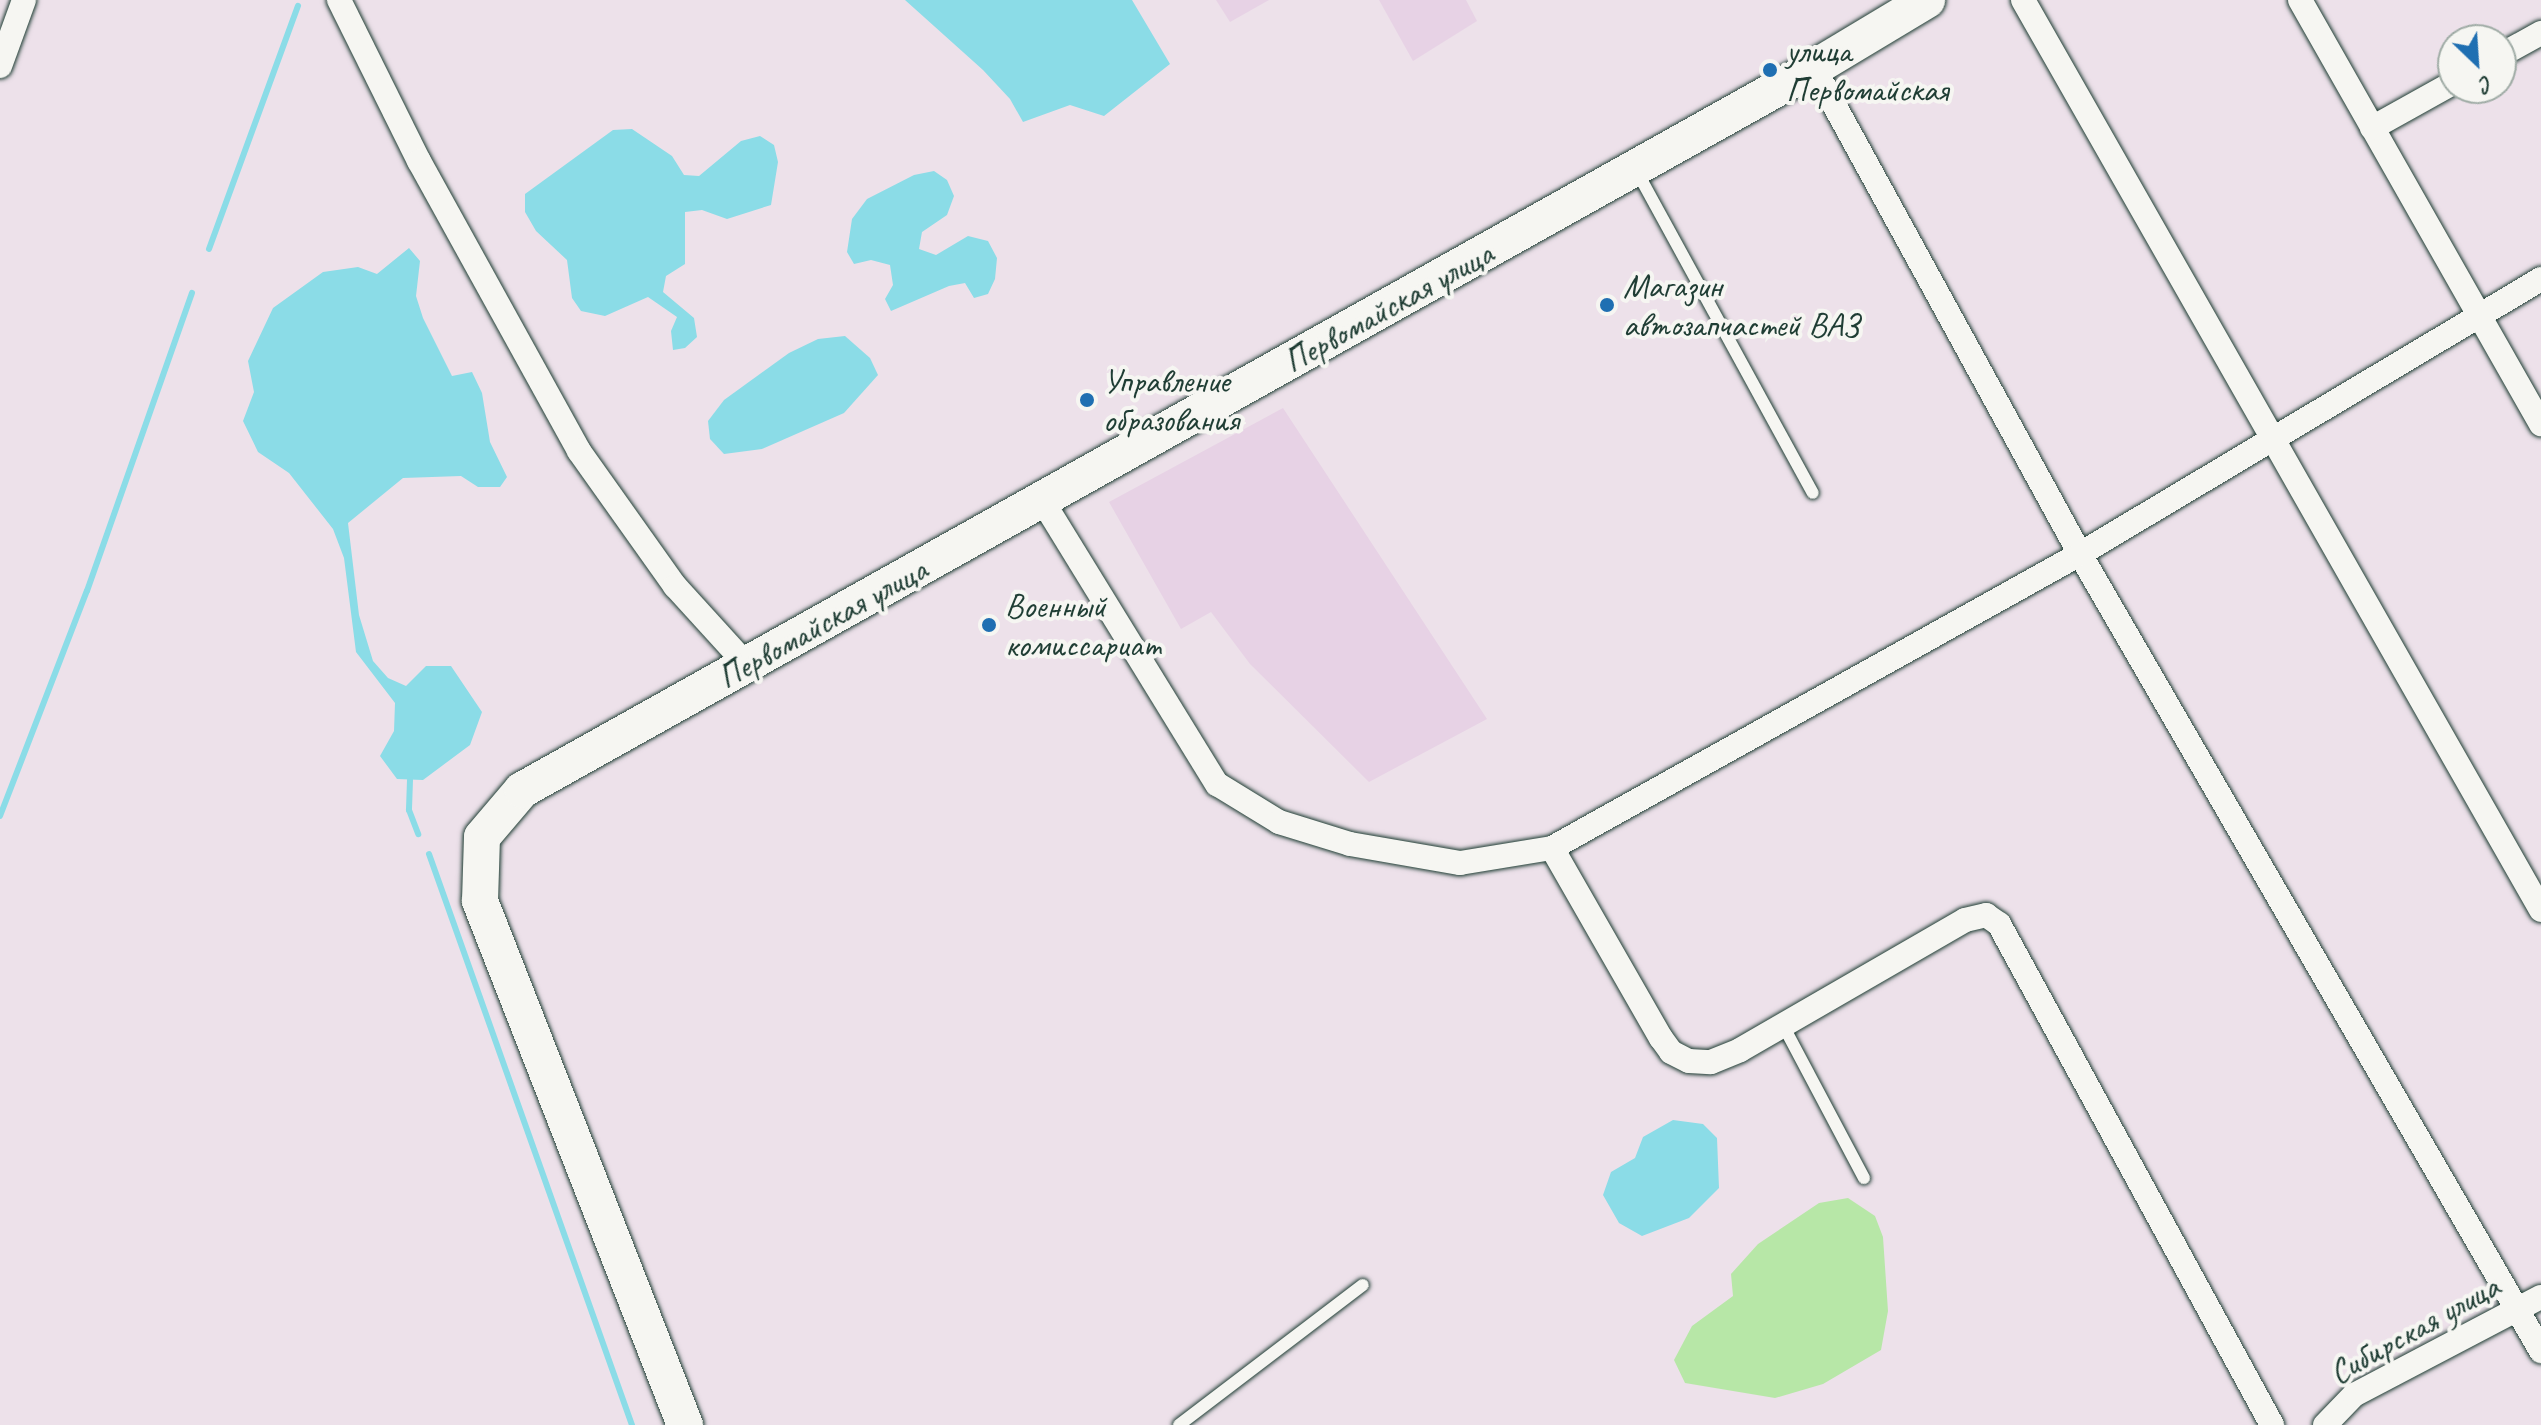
<!DOCTYPE html>
<html>
<head>
<meta charset="utf-8">
<style>
	body { margin:0 }
	#map { position:relative; width:2541px; height:1425px; overflow:hidden; background:#ede1ea; font-family:Caveat,sans-serif }
	div>[style] { position:absolute }
	.built>* { inset:0; background:#e7d2e5 }
	.green>* { inset:0; background:#b7e7a7 }
	.water>* { inset:0; background:#8bdce7 }
	.stream>* { height:6px; margin:-3px; padding:0 3px; transform-origin:3px; border-radius:3px; background:#8bdce7 }
	.roads { filter:drop-shadow(0 0 2px #1f3d34) drop-shadow(0 0 2px #1f3d34) }
	.lane>* { height:12px; margin:-6px; padding:0 6px; transform-origin:6px; border-radius:6px; background:#f6f6f2 }
	.street>* { height:24px; margin:-12px; padding:0 12px; transform-origin:12px; border-radius:12px; background:#f6f6f2 }
	.secondary>* { height:36px; margin:-18px; padding:0 18px; transform-origin:18px; border-radius:18px; background:#f6f6f2 }
	.dots>* { width:22px; height:22px; translate:-50% -50%; box-sizing:border-box; border:4px solid #f6f6f2; border-radius:50% }
	span { translate:-50% -50%; white-space:nowrap; text-align:center; line-height:1.15; -webkit-text-stroke:8px #f6f6f2; paint-order:stroke }
	.poi-label { font-size:34px; color:#1f3d34 }
	.left { translate:0 -50%; text-align:left }
	.street-label { font-size:34px; color:#1f3d34 }
	.north { position:absolute; left:2437px; top:24px; width:80px; height:80px; box-sizing:border-box; background:#f6f6f2; border:2px solid #a0aca6; border-radius:50%; rotate:155deg; font-size:22px; font-weight:700; line-height:32px; text-align:center; color:#1f3d34 }
	.north::after { content:''; display:block; margin:auto; width:28px; height:36px; background:#1f6fb2; clip-path:polygon(50% 0,100% 100%,50% 72%,0 100%) }
</style>
</head>
<body>
<div id="map">
	<div class="built">
		<i style="clip-path:polygon(1216px 0,1269px 0,1230px 22px)"></i>
		<i style="clip-path:polygon(1379px 0,1466px 0,1477px 21px,1413px 61px)"></i>
		<i style="clip-path:polygon(1283px 408px,1487px 719px,1369px 782px,1250px 664px,1211px 612px,1181px 629px,1109px 502px)"></i>
	</div>
	<div class="green">
		<i style="clip-path:polygon(1848px 1198px,1875px 1216px,1883px 1237px,1888px 1311px,1881px 1350px,1823px 1384px,1775px 1398px,1685px 1383px,1674px 1360px,1692px 1326px,1733px 1296px,1731px 1274px,1758px 1244px,1819px 1203px)"></i>
	</div>
	<div class="water">
		<i style="clip-path:polygon(905px 0,1132px 0,1170px 64px,1104px 116px,1070px 105px,1023px 122px,1010px 99px,983px 70px)"></i>
		<i style="clip-path:polygon(632px 129px,672px 156px,684px 175px,699px 176px,741px 141px,760px 136px,774px 145px,778px 162px,771px 205px,727px 219px,702px 210px,685px 212px,685px 264px,666px 276px,663px 292px,694px 318px,697px 337px,685px 348px,673px 350px,671px 331px,677px 317px,648px 297px,605px 316px,581px 311px,572px 298px,567px 260px,536px 231px,525px 212px,525px 194px,613px 130px)"></i>
		<i style="clip-path:polygon(934px 171px,947px 180px,954px 196px,947px 215px,922px 232px,919px 249px,936px 255px,968px 236px,988px 241px,997px 258px,995px 279px,988px 294px,974px 298px,965px 283px,949px 286px,891px 311px,885px 299px,893px 285px,890px 265px,871px 260px,854px 264px,847px 252px,852px 219px,867px 199px,914px 175px)"></i>
		<i style="clip-path:polygon(409px 248px,420px 261px,416px 296px,423px 318px,452px 376px,472px 372px,482px 393px,490px 442px,507px 477px,500px 487px,478px 487px,461px 476px,403px 478px,348px 523px,359px 615px,373px 661px,388px 678px,406px 686px,426px 666px,451px 666px,482px 712px,470px 745px,423px 780px,397px 779px,380px 756px,394px 731px,395px 703px,356px 652px,344px 558px,333px 529px,289px 473px,258px 452px,243px 421px,254px 392px,248px 361px,273px 308px,323px 272px,358px 267px,377px 274px)"></i>
		<i style="clip-path:polygon(845px 336px,870px 358px,878px 375px,844px 413px,762px 449px,724px 454px,710px 439px,708px 421px,724px 400px,789px 353px,818px 339px)"></i>
		<i style="clip-path:polygon(1673px 1120px,1703px 1124px,1717px 1138px,1719px 1188px,1689px 1218px,1642px 1236px,1619px 1223px,1603px 1195px,1611px 1172px,1635px 1158px,1643px 1137px)"></i>
	</div>
	<div class="stream">
		<i style="left:209px;top:249px;width:259px;rotate:-69.9deg"></i>
		<i style="left:410px;top:780px;width:30px;rotate:92deg"></i>
		<i style="left:409px;top:810px;width:26px;rotate:69deg"></i>
		<i style="left:0;top:816px;width:241px;rotate:-68.9deg"></i>
		<i style="left:87px;top:591px;width:316px;rotate:-70.6deg"></i>
		<i style="left:429px;top:854px;width:606px;rotate:70.43deg"></i>
	</div>
	<div class="roads">
		<div class="lane">
			<i style="left:1636px;top:170px;width:368px;rotate:61.3deg"></i>
			<i style="left:1784px;top:1027px;width:171px;rotate:62.1deg"></i>
			<i style="left:1179px;top:1425px;width:231px;rotate:-37.3deg"></i>
		</div>
		<div class="street">
			<i style="left:339px;top:0;width:180px;rotate:63.6deg"></i>
			<i style="left:419px;top:161px;width:331px;rotate:61.1deg"></i>
			<i style="left:579px;top:451px;width:166px;rotate:54.6deg"></i>
			<i style="left:675px;top:586px;width:107px;rotate:47.7deg"></i>
			<i style="left:2023px;top:0;width:1047px;rotate:60.35deg"></i>
			<i style="left:2300px;top:0;width:488px;rotate:60.4deg"></i>
			<i style="left:2501px;top:55px;width:46px;rotate:-28.8deg"></i>
			<i style="left:0;top:66px;width:70px;rotate:-70deg"></i>
			<i style="left:1814px;top:68px;width:554px;rotate:61.31deg"></i>
			<i style="left:2080px;top:554px;width:921px;rotate:59.95deg"></i>
			<i style="left:2372px;top:128px;width:93px;rotate:-29.1deg"></i>
			<i style="left:1042px;top:500px;width:334px;rotate:58.4deg"></i>
			<i style="left:1217px;top:784px;width:73px;rotate:31.5deg"></i>
			<i style="left:1279px;top:822px;width:74px;rotate:17.2deg"></i>
			<i style="left:1350px;top:844px;width:112px;rotate:9.8deg"></i>
			<i style="left:1460px;top:863px;width:93px;rotate:-9.3deg"></i>
			<i style="left:1552px;top:848px;width:604px;rotate:-29.11deg"></i>
			<i style="left:2080px;top:554px;width:537px;rotate:-30.82deg"></i>
			<i style="left:1552px;top:848px;width:219px;rotate:60.2deg"></i>
			<i style="left:1661px;top:1038px;width:17px;rotate:54deg"></i>
			<i style="left:1671px;top:1052px;width:20px;rotate:27deg"></i>
			<i style="left:1689px;top:1061px;width:22px;rotate:3deg"></i>
			<i style="left:1711px;top:1062px;width:31px;rotate:-22deg"></i>
			<i style="left:1740px;top:1050px;width:260px;rotate:-30deg"></i>
			<i style="left:1965px;top:920px;width:22px;rotate:-13deg"></i>
			<i style="left:1986px;top:915px;width:16px;rotate:35deg"></i>
			<i style="left:1999px;top:924px;width:571px;rotate:61.41deg"></i>
			<i style="left:2325px;top:1425px;width:42px;rotate:-46deg"></i>
			<i style="left:2354px;top:1395px;width:211px;rotate:-27.7deg"></i>
		</div>
		<div class="secondary">
			<i style="left:685px;top:1425px;width:563px;rotate:-111.37deg"></i>
			<i style="left:480px;top:901px;width:64px;rotate:-88.2deg"></i>
			<i style="left:482px;top:837px;width:62px;rotate:-49.6deg"></i>
			<i style="left:522px;top:790px;width:1480px;rotate:-29.2deg"></i>
			<i style="left:1814px;top:68px;width:132px;rotate:-31deg"></i>
		</div>
	</div>
	<div class="dots">
		<i style="left:1770px;top:70px;background:#1f6fb2"></i>
		<i style="left:1607px;top:305px;background:#1f6fb2"></i>
		<i style="left:1087px;top:400px;background:#1f6fb2"></i>
		<i style="left:989px;top:625px;background:#1f6fb2"></i>
	</div>
	<div class="poi-label">
		<span class="left" style="left:1786px;top:70px">улица<br>Первомайская</span>
		<span class="left" style="left:1623px;top:305px">Магазин<br>автозапчастей ВАЗ</span>
		<span class="left" style="left:1103px;top:400px">Управление<br>образования</span>
		<span class="left" style="left:1005px;top:625px">Военный<br>комиссариат</span>
	</div>
	<div class="street-label">
		<span style="left:1388px;top:307px;rotate:-29deg">Первомайская улица</span>
		<span style="left:822px;top:623px;rotate:-29deg">Первомайская улица</span>
		<span style="left:2414px;top:1329px;rotate:-29deg">Сибирская улица</span>
	</div>
	<div class="north">С</div>
</div>
</body>
</html>
